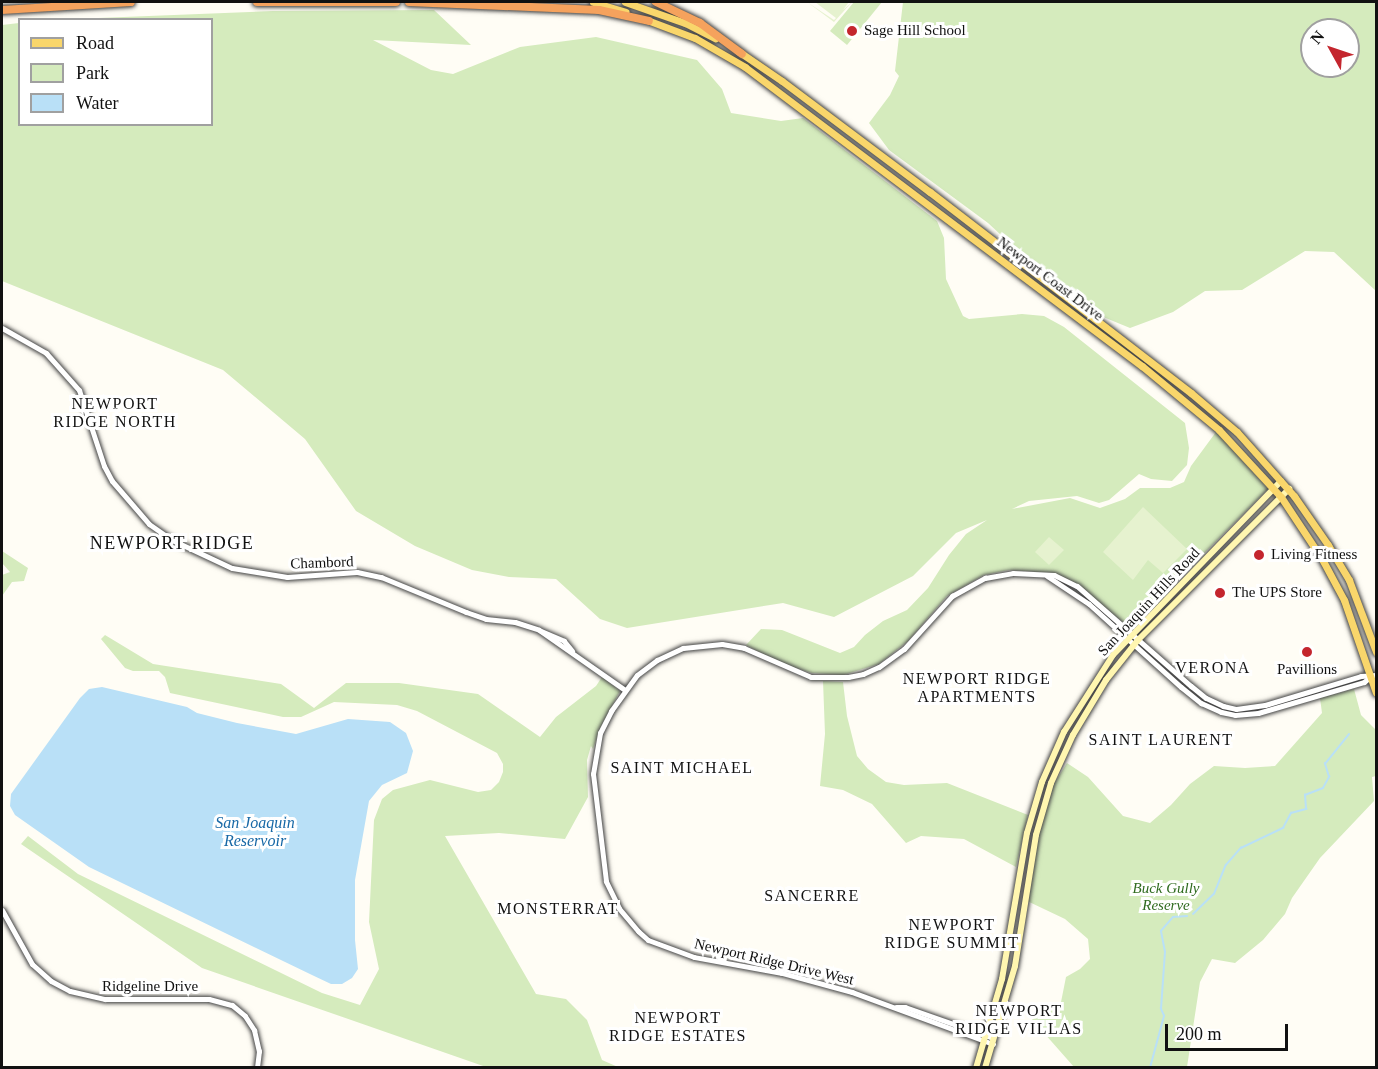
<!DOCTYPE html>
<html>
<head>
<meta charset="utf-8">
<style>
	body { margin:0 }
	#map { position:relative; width:1378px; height:1069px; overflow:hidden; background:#fffdf5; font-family:Georgia,serif }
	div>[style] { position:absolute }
	.green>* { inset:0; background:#d5ebbd }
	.pitch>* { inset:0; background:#e6f2cf }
	.water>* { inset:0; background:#b9e0f7 }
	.stream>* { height:1.5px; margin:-0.75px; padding:0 0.75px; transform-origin:0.75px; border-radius:0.75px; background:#b9e0f7 }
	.roads { filter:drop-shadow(0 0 2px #444) drop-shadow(0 0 2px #444) }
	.tertiary>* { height:5px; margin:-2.5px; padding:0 2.5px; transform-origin:2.5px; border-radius:2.5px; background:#fff }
	.secondary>* { height:6px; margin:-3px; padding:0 3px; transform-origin:3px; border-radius:3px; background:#fff6b0 }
	.primary>* { height:7px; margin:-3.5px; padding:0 3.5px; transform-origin:3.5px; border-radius:3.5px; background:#f9d66b }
	.motorway>* { height:8px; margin:-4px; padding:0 4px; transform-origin:4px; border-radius:4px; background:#f5a25d }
	.dots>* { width:16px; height:16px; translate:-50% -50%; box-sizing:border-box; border:3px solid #fff; border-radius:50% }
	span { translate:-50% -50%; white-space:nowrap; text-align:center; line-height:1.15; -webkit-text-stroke:6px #fff; paint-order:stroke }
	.poi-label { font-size:15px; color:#111 }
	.left { translate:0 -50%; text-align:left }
	.street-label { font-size:15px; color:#111 }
	.park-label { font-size:15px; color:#2f6b1f; font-style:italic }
	.neighbourhood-label { font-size:16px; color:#111; letter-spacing:1.5px }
	.water-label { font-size:16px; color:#1768a6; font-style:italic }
	.quarter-label { font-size:18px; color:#111; letter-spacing:1.5px }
	.frame { position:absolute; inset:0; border:3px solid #111; pointer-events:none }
	.legend { position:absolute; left:18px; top:18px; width:195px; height:108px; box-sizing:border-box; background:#fff; border:2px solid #a0a0a0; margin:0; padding:8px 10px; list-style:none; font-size:18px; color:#111 }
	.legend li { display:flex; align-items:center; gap:12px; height:30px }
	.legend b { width:30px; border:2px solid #a0a0a0 }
	.north { position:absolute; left:1300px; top:18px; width:60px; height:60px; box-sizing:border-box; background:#fff; border:2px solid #a0a0a0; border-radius:50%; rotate:310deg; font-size:16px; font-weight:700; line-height:24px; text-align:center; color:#111 }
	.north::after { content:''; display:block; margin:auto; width:21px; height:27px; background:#c4262e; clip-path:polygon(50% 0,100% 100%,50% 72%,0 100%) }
	.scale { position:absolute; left:1165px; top:1024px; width:123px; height:27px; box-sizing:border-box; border:3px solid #111; border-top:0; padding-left:8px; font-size:18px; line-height:21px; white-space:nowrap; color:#111; -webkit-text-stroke:4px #fff; paint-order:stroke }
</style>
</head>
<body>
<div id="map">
	<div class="green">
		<i style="clip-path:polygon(854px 2px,882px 2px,847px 45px,830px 31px)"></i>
		<i style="clip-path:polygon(evenodd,903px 2px,1376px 2px,1376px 291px,1334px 252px,1305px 251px,1242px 290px,1205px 291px,1173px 312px,1130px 328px,1079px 307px,988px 223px,889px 150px,869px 123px,890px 95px,899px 76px,895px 71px,903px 2px,1312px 30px,1348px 30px,1348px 66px,1312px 66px,1312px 30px)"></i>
		<i style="clip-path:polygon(434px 10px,471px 45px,373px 40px,431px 70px,453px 74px,520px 47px,596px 37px,697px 60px,722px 89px,731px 113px,781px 121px,803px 118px,937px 221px,944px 238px,946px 279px,963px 316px,969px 319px,1022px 314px,1044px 316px,1064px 327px,1185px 423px,1189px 448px,1187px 465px,1172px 481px,1151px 479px,1139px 474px,1109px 500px,1099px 503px,1077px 496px,1029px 501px,1012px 509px,1070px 498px,1100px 508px,1125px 499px,1140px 488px,1170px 488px,1184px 482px,1191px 466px,1216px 432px,1268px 489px,1130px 628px,1073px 582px,1051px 573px,1009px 570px,984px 575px,947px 596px,908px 641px,879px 664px,843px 675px,812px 673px,782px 664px,746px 645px,761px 629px,782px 630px,840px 653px,854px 647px,865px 635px,883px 621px,907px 610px,928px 588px,949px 555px,966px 534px,987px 520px,956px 533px,913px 576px,834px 617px,783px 603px,627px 628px,600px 619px,556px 579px,509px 577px,472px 570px,415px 546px,356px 511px,305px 439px,223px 370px,2px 281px,2px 25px,19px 23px,20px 124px,212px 124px,212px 20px,73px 19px,273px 11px)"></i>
		<i style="clip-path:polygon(2px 551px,28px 568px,24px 581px,12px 582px,2px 596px,2px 575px,10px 572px,2px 563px)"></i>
		<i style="clip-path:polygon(105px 635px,153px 664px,281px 684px,314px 708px,346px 683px,399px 683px,478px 694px,540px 737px,556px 717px,596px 686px,602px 677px,620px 691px,600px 728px,593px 749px,591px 746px,587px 760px,588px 797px,565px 839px,499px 833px,445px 836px,536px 994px,566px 999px,587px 1020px,602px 1060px,618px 1067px,486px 1067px,202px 968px,21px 844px,28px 836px,78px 874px,322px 993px,360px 1005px,379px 969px,369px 922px,374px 820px,382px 799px,393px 790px,430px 780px,478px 792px,491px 790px,499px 782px,503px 772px,503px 764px,497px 753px,417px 711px,397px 705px,334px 702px,301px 717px,283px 717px,170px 693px,165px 677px,159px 671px,133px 671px,125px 668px,101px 639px)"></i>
		<i style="clip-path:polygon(823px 681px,843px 682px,847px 716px,857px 756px,868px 769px,886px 782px,904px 785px,947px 783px,1028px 815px,1016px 867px,964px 839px,921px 836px,906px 843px,872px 804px,843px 790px,820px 786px,825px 734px)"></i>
		<i style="clip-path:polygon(1354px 689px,1361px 715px,1376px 730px,1376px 776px,1372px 777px,1374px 801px,1320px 858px,1292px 898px,1285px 914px,1263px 940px,1235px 963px,1212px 959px,1200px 982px,1187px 1067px,1074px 1067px,1044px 1033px,1032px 1027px,1031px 1021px,1047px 1004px,1061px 1002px,1066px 977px,1080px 969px,1090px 959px,1088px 939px,1065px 919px,1025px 900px,1033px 849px,1050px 790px,1067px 763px,1088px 777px,1123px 816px,1150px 823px,1171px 805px,1190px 784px,1214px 766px,1245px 768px,1275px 766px,1322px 713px,1320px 698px)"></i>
	</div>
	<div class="pitch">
		<i style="clip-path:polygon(807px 2px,834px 20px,836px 18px,815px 2px,849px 2px,843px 10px,852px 2px,834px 22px)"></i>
		<i style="clip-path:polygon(1143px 507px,1187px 549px,1163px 573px,1148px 560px,1133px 580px,1103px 552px)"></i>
		<i style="clip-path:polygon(1049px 537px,1064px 550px,1049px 565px,1035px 552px)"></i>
	</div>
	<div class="water">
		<i style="clip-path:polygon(102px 687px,187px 707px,197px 713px,237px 723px,296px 734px,348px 719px,390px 722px,406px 733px,413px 751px,407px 773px,382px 785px,369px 801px,355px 880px,355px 940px,358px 969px,352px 978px,342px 984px,331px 984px,312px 975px,89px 867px,15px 815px,10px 806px,11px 794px,80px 698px,89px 689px)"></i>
	</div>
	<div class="stream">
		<i style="left:1193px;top:914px;width:29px;rotate:-44deg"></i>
		<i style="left:1214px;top:894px;width:31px;rotate:-68deg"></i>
		<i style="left:1226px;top:865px;width:23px;rotate:-49deg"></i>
		<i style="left:1241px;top:848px;width:47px;rotate:-25.5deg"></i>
		<i style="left:1283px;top:828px;width:17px;rotate:-62deg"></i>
		<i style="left:1291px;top:813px;width:16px;rotate:-15deg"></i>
		<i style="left:1306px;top:809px;width:14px;rotate:-94deg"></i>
		<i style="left:1305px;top:795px;width:19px;rotate:-21deg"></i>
		<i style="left:1323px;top:788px;width:13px;rotate:-61deg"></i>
		<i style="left:1329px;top:777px;width:14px;rotate:-107deg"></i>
		<i style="left:1325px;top:764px;width:38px;rotate:-51deg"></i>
		<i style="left:1150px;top:1068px;width:54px;rotate:-74.9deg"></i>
		<i style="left:1164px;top:1016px;width:8px;rotate:-113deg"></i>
		<i style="left:1161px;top:1009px;width:57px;rotate:-86deg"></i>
		<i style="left:1165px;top:952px;width:21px;rotate:-101deg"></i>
		<i style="left:1161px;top:931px;width:18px;rotate:-49deg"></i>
		<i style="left:1173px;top:917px;width:14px;rotate:-4deg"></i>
	</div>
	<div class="roads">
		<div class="tertiary">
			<i style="left:2px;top:328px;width:51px;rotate:29.6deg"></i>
			<i style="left:46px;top:353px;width:50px;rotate:48.3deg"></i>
			<i style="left:79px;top:390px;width:80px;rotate:71.8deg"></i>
			<i style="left:104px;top:466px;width:17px;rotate:62deg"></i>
			<i style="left:112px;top:481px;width:57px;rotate:49.3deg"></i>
			<i style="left:149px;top:524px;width:28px;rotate:35deg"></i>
			<i style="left:172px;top:540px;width:66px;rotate:25deg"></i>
			<i style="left:232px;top:568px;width:56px;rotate:9.3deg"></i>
			<i style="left:287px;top:577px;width:70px;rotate:-4.1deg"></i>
			<i style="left:357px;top:572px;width:25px;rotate:12deg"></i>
			<i style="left:381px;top:577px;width:92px;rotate:22.4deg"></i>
			<i style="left:466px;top:612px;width:21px;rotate:19deg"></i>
			<i style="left:486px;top:619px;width:29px;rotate:6deg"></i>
			<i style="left:515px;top:622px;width:25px;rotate:18deg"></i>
			<i style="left:539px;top:630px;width:105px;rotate:34.9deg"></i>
			<i style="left:1047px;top:576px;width:50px;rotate:33.7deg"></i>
			<i style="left:1089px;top:604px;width:124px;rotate:42.1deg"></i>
			<i style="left:1181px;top:687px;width:26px;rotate:39deg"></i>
			<i style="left:1201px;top:703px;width:22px;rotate:24deg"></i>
			<i style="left:1221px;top:712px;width:14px;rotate:12deg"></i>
			<i style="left:1235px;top:715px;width:23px;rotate:-5deg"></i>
			<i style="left:1258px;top:713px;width:110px;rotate:-16.3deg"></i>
			<i style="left:1364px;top:682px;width:9px;rotate:-41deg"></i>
			<i style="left:541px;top:631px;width:25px;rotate:23deg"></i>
			<i style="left:564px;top:641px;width:13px;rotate:51deg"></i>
			<i style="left:2px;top:910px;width:62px;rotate:60.9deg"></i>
			<i style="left:32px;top:964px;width:25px;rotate:42deg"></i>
			<i style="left:51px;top:981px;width:21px;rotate:28deg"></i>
			<i style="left:70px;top:991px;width:36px;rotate:13deg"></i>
			<i style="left:105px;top:999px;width:104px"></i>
			<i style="left:209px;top:999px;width:24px;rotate:15deg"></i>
			<i style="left:232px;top:1005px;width:17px;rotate:40deg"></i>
			<i style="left:245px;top:1016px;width:17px;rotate:57deg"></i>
			<i style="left:254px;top:1030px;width:22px;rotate:77deg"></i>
			<i style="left:259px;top:1051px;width:17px;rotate:97deg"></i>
			<i style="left:896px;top:1007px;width:9px"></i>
			<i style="left:905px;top:1007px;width:90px;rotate:19.4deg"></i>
			<i style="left:993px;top:1044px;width:150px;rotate:-159.8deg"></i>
			<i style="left:852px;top:992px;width:73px;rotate:-164.8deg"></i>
			<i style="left:782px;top:973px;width:89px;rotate:-169.7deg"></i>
			<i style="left:694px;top:957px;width:49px;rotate:-159.7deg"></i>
			<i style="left:648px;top:940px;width:13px;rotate:-138deg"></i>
			<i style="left:638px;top:931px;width:30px;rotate:-130deg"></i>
			<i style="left:619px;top:908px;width:30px;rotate:-116deg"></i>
			<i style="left:606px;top:881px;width:108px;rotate:-96.9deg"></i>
			<i style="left:593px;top:774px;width:42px;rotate:-80.3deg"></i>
			<i style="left:600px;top:733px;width:25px;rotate:-63deg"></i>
			<i style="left:611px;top:711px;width:44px;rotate:-54.2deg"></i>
			<i style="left:637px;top:675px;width:25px;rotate:-37deg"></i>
			<i style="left:657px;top:660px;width:29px;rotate:-25deg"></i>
			<i style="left:683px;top:648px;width:39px;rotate:-6deg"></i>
			<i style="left:722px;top:644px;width:22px;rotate:10deg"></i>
			<i style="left:744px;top:648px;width:73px;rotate:23.4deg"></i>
			<i style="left:811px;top:677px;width:37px"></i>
			<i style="left:848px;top:677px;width:15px;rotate:-11deg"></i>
			<i style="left:863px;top:674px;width:17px;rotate:-24deg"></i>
			<i style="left:879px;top:667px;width:31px;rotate:-36deg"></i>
			<i style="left:904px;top:649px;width:72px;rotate:-47.8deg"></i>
			<i style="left:952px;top:596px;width:38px;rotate:-29deg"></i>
			<i style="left:985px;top:578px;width:28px;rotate:-10deg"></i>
			<i style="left:1013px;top:573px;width:41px;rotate:2.8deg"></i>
			<i style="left:1054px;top:575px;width:25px;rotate:26deg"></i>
			<i style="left:1077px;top:586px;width:152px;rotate:41.3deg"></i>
			<i style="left:1191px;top:686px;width:19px;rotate:39deg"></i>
			<i style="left:1206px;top:698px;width:19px;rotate:25deg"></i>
			<i style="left:1223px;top:706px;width:13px;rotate:13deg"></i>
			<i style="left:1236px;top:709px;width:29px;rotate:-8deg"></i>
			<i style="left:1265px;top:705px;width:100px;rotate:-16.8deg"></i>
			<i style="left:1361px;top:676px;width:15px;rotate:-4deg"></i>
		</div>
		<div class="secondary">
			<i style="left:976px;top:1068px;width:93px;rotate:-73.7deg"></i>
			<i style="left:1002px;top:979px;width:148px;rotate:-80.3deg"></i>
			<i style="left:1027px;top:833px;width:53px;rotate:-73.6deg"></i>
			<i style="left:1042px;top:782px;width:55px;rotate:-66.3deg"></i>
			<i style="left:1064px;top:732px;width:91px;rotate:-57.5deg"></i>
			<i style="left:1113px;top:655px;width:242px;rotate:-46deg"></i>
			<i style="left:985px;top:1068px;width:106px;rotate:-73.6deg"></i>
			<i style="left:1015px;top:966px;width:133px;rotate:-80.9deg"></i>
			<i style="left:1036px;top:835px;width:54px;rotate:-73.9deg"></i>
			<i style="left:1051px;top:783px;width:53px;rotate:-65.4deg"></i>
			<i style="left:1073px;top:735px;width:64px;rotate:-59deg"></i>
			<i style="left:1106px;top:680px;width:51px;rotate:-51.3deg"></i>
			<i style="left:1138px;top:640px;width:214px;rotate:-45deg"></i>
		</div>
		<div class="primary">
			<i style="left:593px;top:2px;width:34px;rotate:17deg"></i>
			<i style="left:625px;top:2px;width:64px;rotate:19.3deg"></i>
			<i style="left:685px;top:23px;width:34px;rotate:27deg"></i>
			<i style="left:647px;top:20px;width:51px;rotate:20.6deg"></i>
			<i style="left:695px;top:38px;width:58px;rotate:30.1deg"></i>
			<i style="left:745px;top:67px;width:497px;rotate:37deg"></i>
			<i style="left:1142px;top:366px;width:100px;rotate:39.7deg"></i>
			<i style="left:1219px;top:430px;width:91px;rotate:47.2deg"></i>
			<i style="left:1281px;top:497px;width:74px;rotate:56.5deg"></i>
			<i style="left:1322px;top:559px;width:47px;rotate:61.8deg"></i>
			<i style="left:1344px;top:600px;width:98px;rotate:71deg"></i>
			<i style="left:738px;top:51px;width:53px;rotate:34.3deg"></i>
			<i style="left:782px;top:81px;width:185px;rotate:36.9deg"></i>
			<i style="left:930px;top:192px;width:329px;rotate:37.6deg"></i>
			<i style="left:1191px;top:393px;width:60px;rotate:40.3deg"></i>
			<i style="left:1237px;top:432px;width:86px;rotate:48.3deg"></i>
			<i style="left:1294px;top:496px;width:60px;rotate:55.2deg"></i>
			<i style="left:1328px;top:545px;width:41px;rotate:59deg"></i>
			<i style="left:1349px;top:580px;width:77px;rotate:69.4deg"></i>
		</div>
		<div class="motorway">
			<i style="left:257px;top:2px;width:139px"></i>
			<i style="left:409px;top:2px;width:190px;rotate:2.4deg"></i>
			<i style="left:599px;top:10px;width:51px;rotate:12.4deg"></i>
			<i style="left:656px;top:2px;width:49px;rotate:25.5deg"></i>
			<i style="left:700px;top:23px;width:52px;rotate:36.4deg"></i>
			<i style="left:2px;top:10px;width:129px;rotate:-3.5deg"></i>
		</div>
	</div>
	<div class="dots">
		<i style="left:852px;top:31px;background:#c4262e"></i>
		<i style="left:1259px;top:555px;background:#c4262e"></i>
		<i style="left:1220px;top:593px;background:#c4262e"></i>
		<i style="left:1307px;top:652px;background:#c4262e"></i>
	</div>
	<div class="poi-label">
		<span class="left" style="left:864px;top:31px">Sage Hill School</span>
		<span class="left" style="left:1271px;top:555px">Living Fitness</span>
		<span class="left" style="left:1232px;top:593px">The UPS Store</span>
		<span style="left:1307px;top:670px">Pavillions</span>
	</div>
	<div class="street-label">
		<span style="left:1050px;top:279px;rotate:37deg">Newport Coast Drive</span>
		<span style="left:322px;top:563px;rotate:-2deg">Chambord</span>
		<span style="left:1149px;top:602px;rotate:-47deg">San Joaquin Hills Road</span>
		<span style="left:774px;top:962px;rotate:13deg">Newport Ridge Drive West</span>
		<span style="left:150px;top:987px">Ridgeline Drive</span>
	</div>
	<div class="park-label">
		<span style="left:1166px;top:897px">Buck Gully<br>Reserve</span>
	</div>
	<div class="neighbourhood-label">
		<span style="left:115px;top:413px">NEWPORT<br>RIDGE NORTH</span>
		<span style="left:1213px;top:668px">VERONA</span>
		<span style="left:977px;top:688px">NEWPORT RIDGE<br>APARTMENTS</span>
		<span style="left:1161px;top:740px">SAINT LAURENT</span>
		<span style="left:682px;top:768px">SAINT MICHAEL</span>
		<span style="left:812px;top:896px">SANCERRE</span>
		<span style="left:558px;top:909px">MONSTERRAT</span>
		<span style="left:952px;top:934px">NEWPORT<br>RIDGE SUMMIT</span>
		<span style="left:1019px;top:1020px">NEWPORT<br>RIDGE VILLAS</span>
		<span style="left:678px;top:1027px">NEWPORT<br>RIDGE ESTATES</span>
	</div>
	<div class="water-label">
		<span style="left:255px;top:832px">San Joaquin<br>Reservoir</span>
	</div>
	<div class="quarter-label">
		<span style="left:172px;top:543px">NEWPORT RIDGE</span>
	</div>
	<div class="frame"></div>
	<ul class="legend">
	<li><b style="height:8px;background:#f9d66b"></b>Road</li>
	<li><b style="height:16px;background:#d5ebbd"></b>Park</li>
	<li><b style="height:16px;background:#b9e0f7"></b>Water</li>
	</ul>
	<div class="north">N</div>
	<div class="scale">200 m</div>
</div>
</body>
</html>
